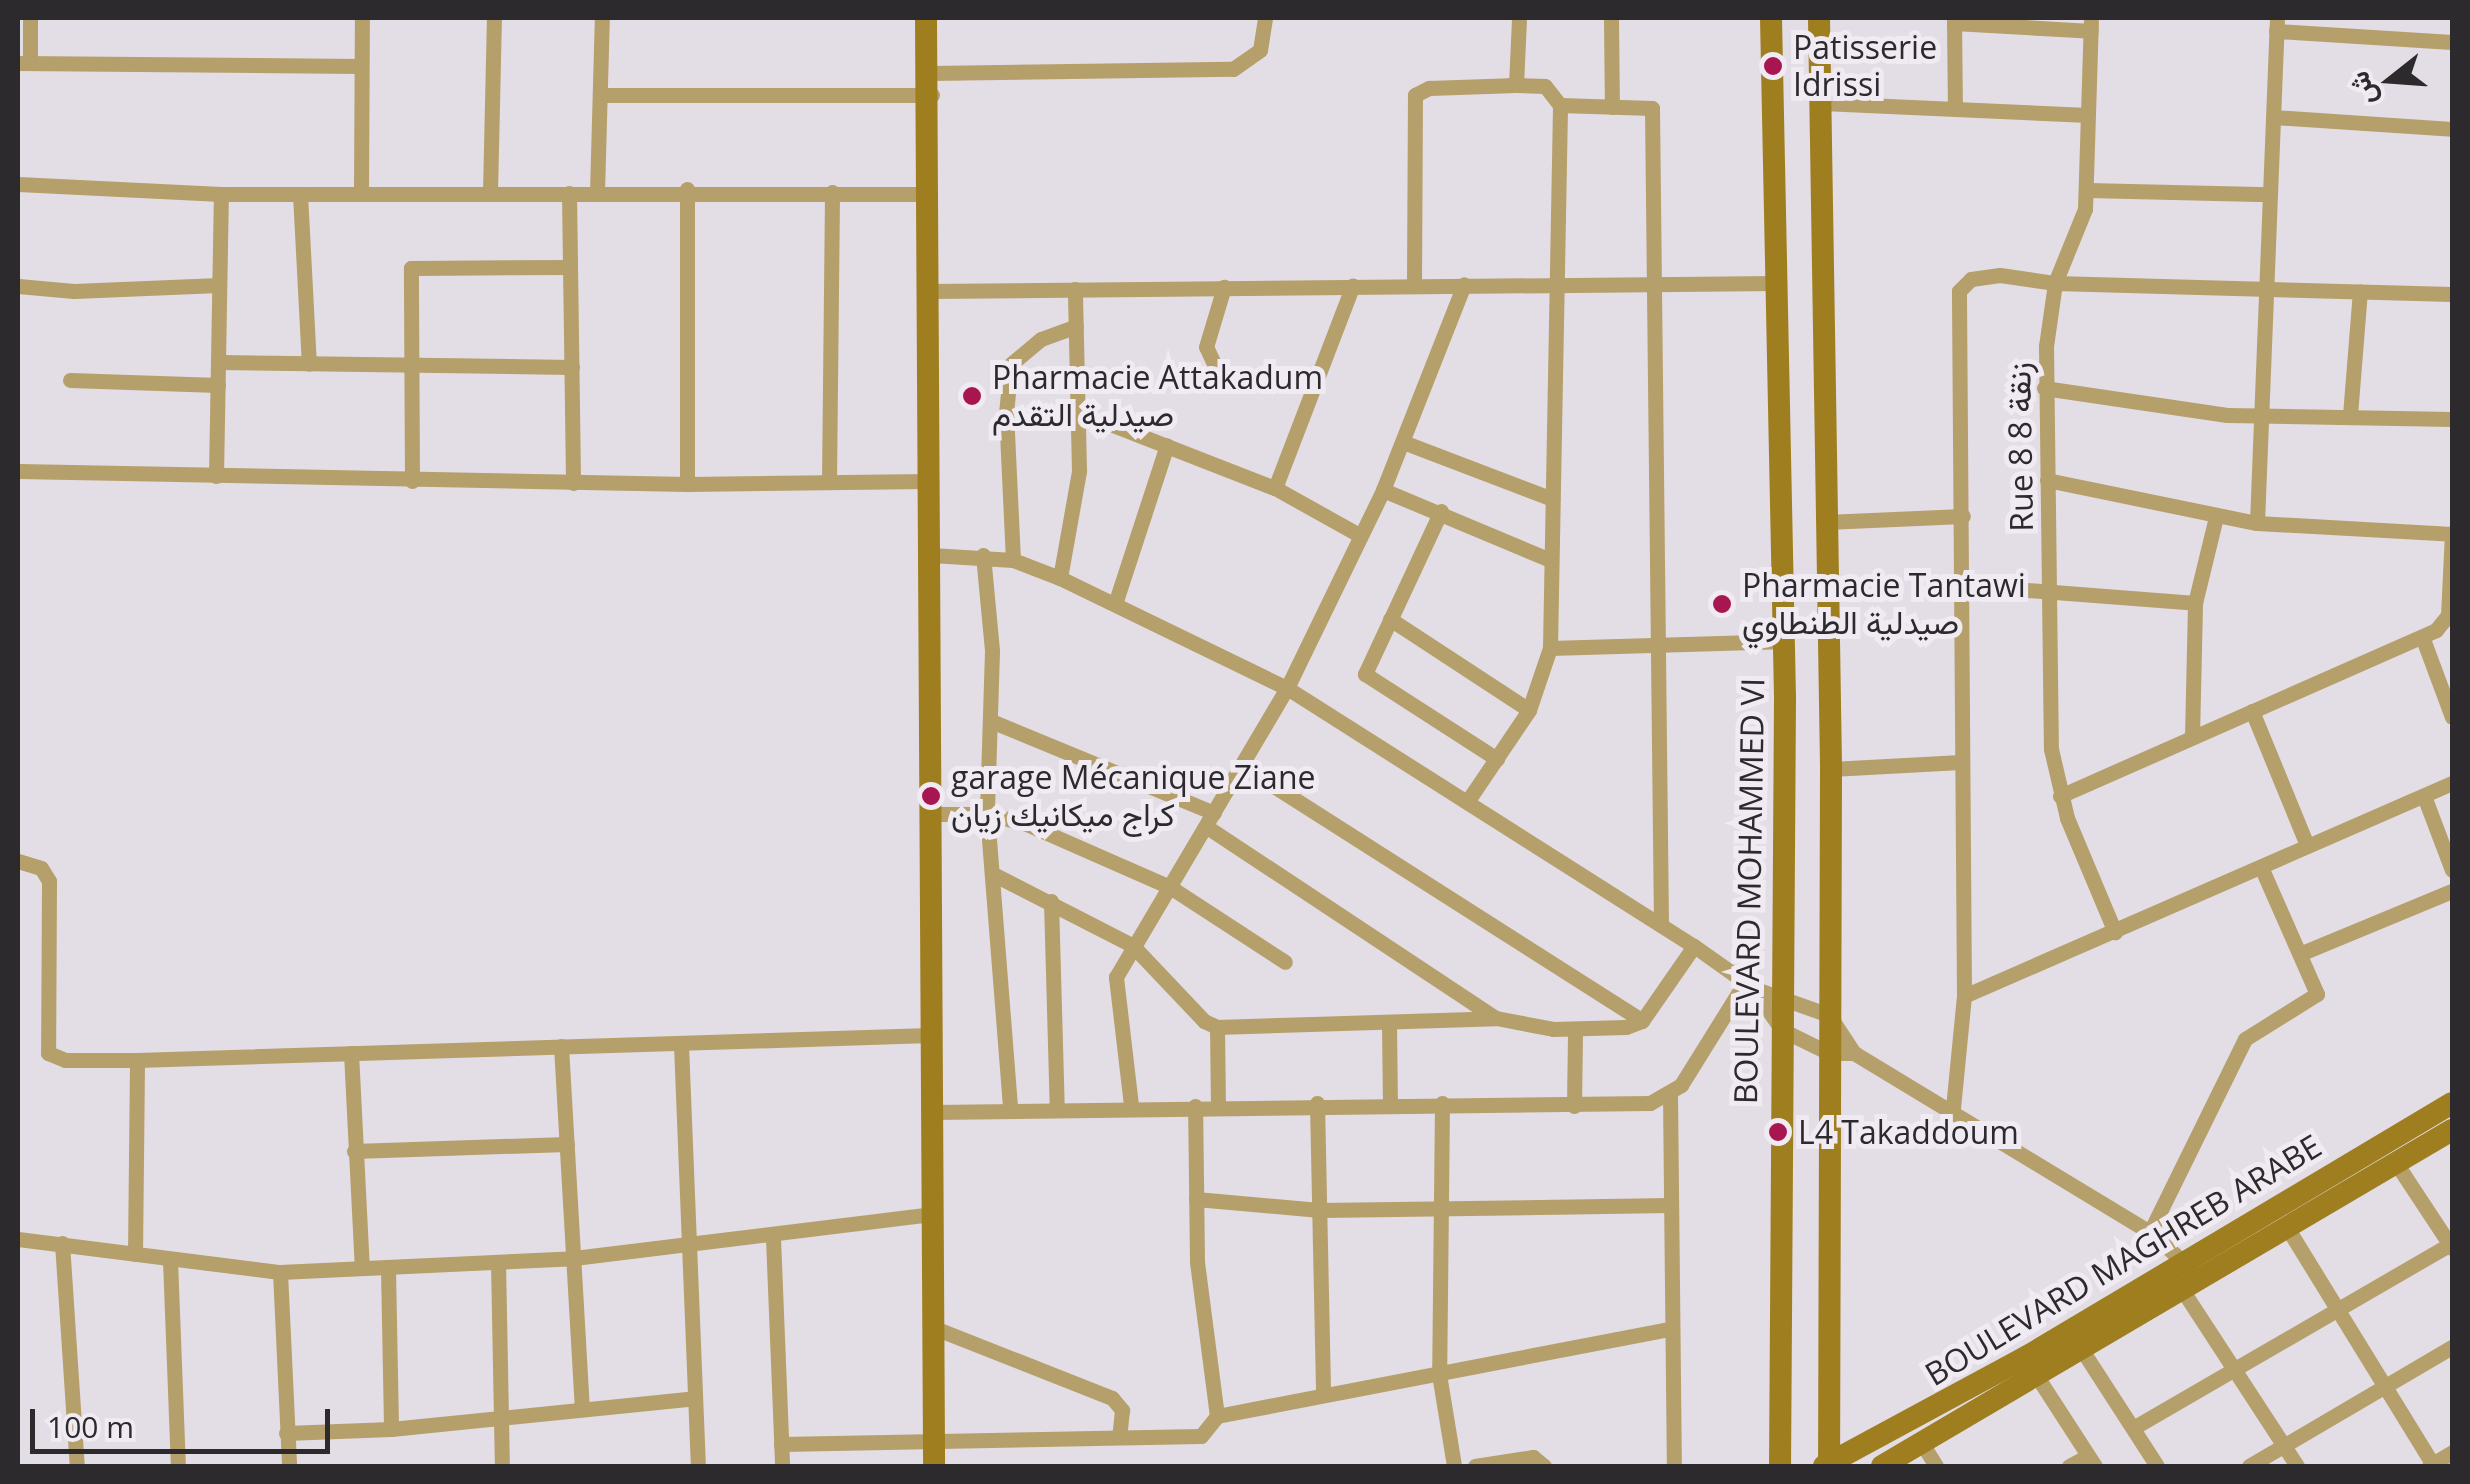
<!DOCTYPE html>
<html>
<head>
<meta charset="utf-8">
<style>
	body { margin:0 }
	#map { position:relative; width:2470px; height:1484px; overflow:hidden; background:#e3dde5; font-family:"Open Sans",Vazirmatn,sans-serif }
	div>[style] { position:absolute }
	.street>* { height:15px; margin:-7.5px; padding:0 7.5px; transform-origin:7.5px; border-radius:7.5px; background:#b59f6a }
	.secondary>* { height:22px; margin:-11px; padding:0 11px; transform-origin:11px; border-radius:11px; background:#9f7e20 }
	.dots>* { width:28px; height:28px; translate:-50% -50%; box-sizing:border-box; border:5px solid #f0eaf2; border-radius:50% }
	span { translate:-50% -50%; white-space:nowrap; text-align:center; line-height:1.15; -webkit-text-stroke:10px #f0eaf2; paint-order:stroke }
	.poi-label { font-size:32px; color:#2c2a2d }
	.left { translate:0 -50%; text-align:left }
	.street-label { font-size:32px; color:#2c2a2d }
	.frame { position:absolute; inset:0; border:20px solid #2c2a2d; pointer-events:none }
	.north { position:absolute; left:2340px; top:30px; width:100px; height:100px; -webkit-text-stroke:8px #f0eaf2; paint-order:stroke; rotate:253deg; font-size:28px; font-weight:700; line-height:40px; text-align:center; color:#2c2a2d }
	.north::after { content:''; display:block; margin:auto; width:35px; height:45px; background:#2c2a2d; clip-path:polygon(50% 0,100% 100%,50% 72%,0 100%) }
	.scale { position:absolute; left:30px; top:1409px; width:300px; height:45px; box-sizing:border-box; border:5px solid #2c2a2d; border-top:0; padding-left:12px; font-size:30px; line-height:35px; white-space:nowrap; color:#2c2a2d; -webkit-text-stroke:8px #f0eaf2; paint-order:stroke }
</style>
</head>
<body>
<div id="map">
	<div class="street">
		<i style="left:30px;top:18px;width:45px;rotate:90deg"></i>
		<i style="left:1611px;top:18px;width:89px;rotate:89.4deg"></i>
		<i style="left:1954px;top:18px;width:89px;rotate:89.4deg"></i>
		<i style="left:2091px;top:18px;width:191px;rotate:91.8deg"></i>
		<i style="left:2085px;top:209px;width:80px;rotate:112.1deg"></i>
		<i style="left:2055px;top:283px;width:64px;rotate:98.1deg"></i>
		<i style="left:2046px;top:346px;width:403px;rotate:89.3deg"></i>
		<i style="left:2051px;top:749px;width:71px;rotate:76.9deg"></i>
		<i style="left:2067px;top:818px;width:124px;rotate:67.2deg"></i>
		<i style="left:2277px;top:18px;width:505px;rotate:92.27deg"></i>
		<i style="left:2257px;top:523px;width:195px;rotate:3.2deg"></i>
		<i style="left:1954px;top:23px;width:137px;rotate:3.3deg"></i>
		<i style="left:2276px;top:31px;width:176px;rotate:3.6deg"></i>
		<i style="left:18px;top:63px;width:343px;rotate:0.5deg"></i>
		<i style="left:930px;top:73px;width:303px;rotate:-0.8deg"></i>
		<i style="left:1233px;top:69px;width:33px;rotate:-35deg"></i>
		<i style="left:1260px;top:50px;width:32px;rotate:-81deg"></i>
		<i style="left:1516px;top:85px;width:29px;rotate:2deg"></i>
		<i style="left:1545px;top:86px;width:24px;rotate:52deg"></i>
		<i style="left:601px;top:95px;width:331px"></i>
		<i style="left:1822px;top:103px;width:266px;rotate:2.6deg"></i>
		<i style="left:2273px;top:117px;width:179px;rotate:3.8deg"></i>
		<i style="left:18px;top:184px;width:203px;rotate:2.8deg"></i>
		<i style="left:221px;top:194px;width:709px"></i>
		<i style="left:687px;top:189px;width:295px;rotate:90deg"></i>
		<i style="left:687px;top:484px;width:240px;rotate:-0.7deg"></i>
		<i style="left:2087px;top:190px;width:182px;rotate:1.3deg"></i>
		<i style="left:490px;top:192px;width:174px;rotate:-88.7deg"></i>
		<i style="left:597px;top:192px;width:174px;rotate:-88.4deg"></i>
		<i style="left:361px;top:193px;width:175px;rotate:-89.7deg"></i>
		<i style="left:569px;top:193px;width:290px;rotate:89.2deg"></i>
		<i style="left:300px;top:194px;width:170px;rotate:87deg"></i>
		<i style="left:1414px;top:284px;width:189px;rotate:-89.7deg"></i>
		<i style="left:1415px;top:95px;width:16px;rotate:-27deg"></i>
		<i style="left:1429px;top:88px;width:87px;rotate:-2deg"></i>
		<i style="left:1516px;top:85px;width:67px;rotate:-87.4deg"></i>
		<i style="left:18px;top:286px;width:56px;rotate:5.1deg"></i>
		<i style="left:74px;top:291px;width:145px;rotate:-2.4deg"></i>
		<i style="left:928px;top:291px;width:847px;rotate:-0.54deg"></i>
		<i style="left:218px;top:362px;width:354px;rotate:0.8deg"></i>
		<i style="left:1216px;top:368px;width:23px;rotate:-115deg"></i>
		<i style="left:1206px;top:347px;width:63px;rotate:-73.3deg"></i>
		<i style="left:70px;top:380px;width:148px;rotate:1.9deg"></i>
		<i style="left:2044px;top:388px;width:185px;rotate:8.4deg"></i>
		<i style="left:2227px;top:415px;width:225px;rotate:1deg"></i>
		<i style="left:1077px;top:411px;width:212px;rotate:21.3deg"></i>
		<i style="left:1275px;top:488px;width:98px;rotate:29.2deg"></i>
		<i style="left:2350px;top:415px;width:124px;rotate:-85.4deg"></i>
		<i style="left:1403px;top:442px;width:160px;rotate:20.9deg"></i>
		<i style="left:18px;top:471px;width:669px;rotate:1.11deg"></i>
		<i style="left:216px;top:476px;width:282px;rotate:-89deg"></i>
		<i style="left:2047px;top:480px;width:214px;rotate:11.6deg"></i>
		<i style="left:412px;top:481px;width:213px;rotate:-90.3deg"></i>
		<i style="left:411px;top:268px;width:159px;rotate:-0.4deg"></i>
		<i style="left:829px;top:482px;width:290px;rotate:-89.4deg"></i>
		<i style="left:1275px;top:488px;width:217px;rotate:-69deg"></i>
		<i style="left:1383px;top:490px;width:181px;rotate:22.7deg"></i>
		<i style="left:1441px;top:511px;width:180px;rotate:115deg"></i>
		<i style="left:1365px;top:674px;width:157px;rotate:32.8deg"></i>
		<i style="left:1826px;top:522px;width:137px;rotate:-2.5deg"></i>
		<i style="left:931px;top:555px;width:82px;rotate:3.5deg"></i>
		<i style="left:1013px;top:560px;width:50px;rotate:21deg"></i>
		<i style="left:1060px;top:578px;width:252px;rotate:25.9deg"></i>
		<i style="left:1287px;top:688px;width:482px;rotate:32.4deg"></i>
		<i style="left:1694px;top:946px;width:72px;rotate:35.4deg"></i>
		<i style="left:1753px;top:988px;width:51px;rotate:55.4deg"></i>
		<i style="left:1782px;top:1030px;width:52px;rotate:26.1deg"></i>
		<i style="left:1829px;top:1053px;width:25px"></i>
		<i style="left:983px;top:555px;width:96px;rotate:84.6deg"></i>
		<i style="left:992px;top:651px;width:163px;rotate:91.8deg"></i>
		<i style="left:987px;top:814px;width:295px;rotate:85.5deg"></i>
		<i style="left:1013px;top:560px;width:147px;rotate:-92.7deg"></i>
		<i style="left:1006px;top:413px;width:49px;rotate:-84.2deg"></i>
		<i style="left:1011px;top:364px;width:39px;rotate:-40deg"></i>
		<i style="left:1041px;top:339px;width:37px;rotate:-20deg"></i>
		<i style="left:1060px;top:578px;width:109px;rotate:-79.9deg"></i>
		<i style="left:1079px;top:471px;width:182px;rotate:-91.3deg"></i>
		<i style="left:1963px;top:585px;width:233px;rotate:4.4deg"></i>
		<i style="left:1115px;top:604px;width:167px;rotate:-71.9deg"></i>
		<i style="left:1390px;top:619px;width:166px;rotate:33.2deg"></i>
		<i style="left:2423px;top:639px;width:83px;rotate:69.6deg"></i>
		<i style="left:1550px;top:648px;width:234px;rotate:-1.7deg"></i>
		<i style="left:2252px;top:711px;width:145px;rotate:67.7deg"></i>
		<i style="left:991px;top:721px;width:241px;rotate:22.4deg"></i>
		<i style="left:2192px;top:737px;width:134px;rotate:-88.7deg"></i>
		<i style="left:2195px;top:603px;width:89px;rotate:-76.3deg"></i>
		<i style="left:1244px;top:767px;width:472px;rotate:32.5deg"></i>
		<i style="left:1831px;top:769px;width:130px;rotate:-3.1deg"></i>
		<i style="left:2060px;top:796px;width:411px;rotate:-23.8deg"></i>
		<i style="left:2436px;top:630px;width:19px;rotate:-51deg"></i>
		<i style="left:2448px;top:615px;width:82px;rotate:-87.2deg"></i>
		<i style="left:2424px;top:796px;width:79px;rotate:69.3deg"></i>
		<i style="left:1467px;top:802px;width:111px;rotate:-56deg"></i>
		<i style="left:1529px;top:710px;width:65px;rotate:-71.3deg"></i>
		<i style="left:1550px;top:648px;width:543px;rotate:-88.94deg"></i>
		<i style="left:1560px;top:105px;width:92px;rotate:1.9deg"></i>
		<i style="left:1652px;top:108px;width:817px;rotate:89.37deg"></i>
		<i style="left:931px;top:814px;width:56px"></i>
		<i style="left:987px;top:814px;width:38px;rotate:14deg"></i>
		<i style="left:1024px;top:823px;width:159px;rotate:23.7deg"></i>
		<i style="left:1170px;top:887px;width:137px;rotate:33.1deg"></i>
		<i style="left:1207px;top:827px;width:346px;rotate:33.5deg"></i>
		<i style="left:18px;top:861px;width:24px;rotate:17deg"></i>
		<i style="left:41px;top:868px;width:15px;rotate:58deg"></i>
		<i style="left:49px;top:881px;width:172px;rotate:90.3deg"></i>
		<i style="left:48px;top:1053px;width:18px;rotate:22deg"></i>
		<i style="left:65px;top:1060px;width:72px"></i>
		<i style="left:993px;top:874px;width:156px;rotate:27.1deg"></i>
		<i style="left:1132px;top:945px;width:105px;rotate:46.5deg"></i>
		<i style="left:1204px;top:1021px;width:14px;rotate:25deg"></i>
		<i style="left:1217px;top:1027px;width:279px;rotate:-1.8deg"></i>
		<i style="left:1496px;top:1018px;width:58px;rotate:10.9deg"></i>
		<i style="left:1553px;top:1029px;width:73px;rotate:-1.6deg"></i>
		<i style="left:1626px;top:1027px;width:17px;rotate:-21deg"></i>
		<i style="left:1642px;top:1021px;width:91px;rotate:-55.3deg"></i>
		<i style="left:1051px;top:901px;width:209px;rotate:88.4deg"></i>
		<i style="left:2302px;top:953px;width:162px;rotate:-22.5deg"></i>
		<i style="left:1753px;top:988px;width:81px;rotate:19.6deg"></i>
		<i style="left:1829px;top:1015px;width:45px;rotate:56.7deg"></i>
		<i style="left:1854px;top:1053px;width:346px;rotate:31.2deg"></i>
		<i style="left:2150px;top:1232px;width:52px;rotate:41.9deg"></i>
		<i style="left:1964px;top:996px;width:532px;rotate:-23.58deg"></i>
		<i style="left:1389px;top:1024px;width:82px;rotate:89.3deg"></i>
		<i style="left:1217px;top:1027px;width:78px;rotate:89.3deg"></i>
		<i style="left:681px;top:1045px;width:421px;rotate:87.7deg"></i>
		<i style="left:561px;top:1046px;width:362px;rotate:86.7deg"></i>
		<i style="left:351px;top:1053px;width:215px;rotate:87.1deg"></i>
		<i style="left:1670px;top:1094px;width:372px;rotate:89.4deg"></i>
		<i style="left:1317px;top:1103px;width:291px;rotate:88.8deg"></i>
		<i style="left:1442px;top:1103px;width:271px;rotate:90.6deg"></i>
		<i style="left:1439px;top:1374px;width:93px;rotate:80.7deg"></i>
		<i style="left:1131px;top:1105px;width:129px;rotate:-96.7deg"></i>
		<i style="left:1116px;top:977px;width:336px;rotate:-59.4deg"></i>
		<i style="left:1287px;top:688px;width:220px;rotate:-64.1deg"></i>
		<i style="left:1383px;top:490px;width:221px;rotate:-68.5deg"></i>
		<i style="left:1574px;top:1106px;width:76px;rotate:-89.2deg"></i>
		<i style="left:1953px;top:1108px;width:113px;rotate:-84.4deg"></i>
		<i style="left:1964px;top:996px;width:705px;rotate:-90.41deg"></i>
		<i style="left:1959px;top:291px;width:17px;rotate:-45deg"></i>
		<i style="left:1971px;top:279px;width:29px;rotate:-8deg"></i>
		<i style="left:2000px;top:275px;width:56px;rotate:8.3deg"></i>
		<i style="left:2055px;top:283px;width:397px;rotate:1.6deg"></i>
		<i style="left:933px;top:1112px;width:717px;rotate:-0.72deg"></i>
		<i style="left:1650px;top:1103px;width:36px;rotate:-30deg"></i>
		<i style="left:1681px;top:1085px;width:121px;rotate:-58.1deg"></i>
		<i style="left:354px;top:1151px;width:213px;rotate:-1.9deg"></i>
		<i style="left:2396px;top:1163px;width:102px;rotate:56.6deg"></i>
		<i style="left:1196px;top:1199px;width:124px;rotate:5.1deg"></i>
		<i style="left:1320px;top:1210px;width:350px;rotate:-0.8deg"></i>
		<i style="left:2288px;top:1229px;width:278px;rotate:58.4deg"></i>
		<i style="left:2150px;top:1232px;width:215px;rotate:-63.8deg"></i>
		<i style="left:2245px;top:1039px;width:85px;rotate:-32deg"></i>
		<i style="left:2317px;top:994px;width:139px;rotate:-113.8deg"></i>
		<i style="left:773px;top:1238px;width:228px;rotate:87.7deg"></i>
		<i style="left:18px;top:1239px;width:264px;rotate:7.2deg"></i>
		<i style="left:280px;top:1272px;width:294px;rotate:-2.7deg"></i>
		<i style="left:574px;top:1258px;width:362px;rotate:-7deg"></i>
		<i style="left:62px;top:1243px;width:224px;rotate:86.2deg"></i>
		<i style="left:135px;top:1254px;width:194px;rotate:-89.4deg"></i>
		<i style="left:137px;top:1060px;width:794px;rotate:-1.8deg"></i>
		<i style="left:170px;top:1260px;width:206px;rotate:87.8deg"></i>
		<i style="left:498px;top:1262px;width:204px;rotate:88.9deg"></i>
		<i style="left:388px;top:1269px;width:160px;rotate:88.9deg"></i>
		<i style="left:280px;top:1272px;width:194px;rotate:87.3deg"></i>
		<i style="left:2183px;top:1291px;width:209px;rotate:56.9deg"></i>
		<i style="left:937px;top:1329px;width:188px;rotate:21.5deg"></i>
		<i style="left:1112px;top:1398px;width:16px;rotate:50deg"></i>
		<i style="left:1122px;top:1410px;width:27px;rotate:96deg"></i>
		<i style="left:2082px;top:1350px;width:138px;rotate:57.1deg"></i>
		<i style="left:2038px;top:1378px;width:105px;rotate:57.1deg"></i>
		<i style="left:1217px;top:1416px;width:461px;rotate:-10.9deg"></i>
		<i style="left:2133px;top:1428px;width:369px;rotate:-30.1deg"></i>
		<i style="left:286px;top:1433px;width:105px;rotate:-2.2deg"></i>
		<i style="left:391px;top:1429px;width:305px;rotate:-5.8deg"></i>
		<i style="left:781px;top:1444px;width:420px;rotate:-1.1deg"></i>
		<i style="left:1201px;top:1436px;width:26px;rotate:-51deg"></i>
		<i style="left:1217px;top:1416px;width:155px;rotate:-97.4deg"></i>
		<i style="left:1197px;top:1262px;width:156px;rotate:-90.7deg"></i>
		<i style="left:1923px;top:1445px;width:25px;rotate:58deg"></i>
		<i style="left:1475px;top:1466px;width:59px;rotate:-8.8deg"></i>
		<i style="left:1533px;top:1457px;width:14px;rotate:39deg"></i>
		<i style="left:2069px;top:1466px;width:21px;rotate:-28deg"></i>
		<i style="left:2249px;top:1466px;width:235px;rotate:-30.4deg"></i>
		<i style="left:2429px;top:1466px;width:27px;rotate:-31deg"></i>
	</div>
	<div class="secondary">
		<i style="left:926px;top:18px;width:1448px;rotate:89.68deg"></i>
		<i style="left:1771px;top:18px;width:679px;rotate:88.82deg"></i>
		<i style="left:1785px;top:697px;width:769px;rotate:90.37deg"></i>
		<i style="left:1819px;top:18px;width:751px;rotate:89.08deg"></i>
		<i style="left:1831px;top:769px;width:697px;rotate:90.16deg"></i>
		<i style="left:1824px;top:1466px;width:230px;rotate:-28.4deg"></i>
		<i style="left:2026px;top:1357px;width:496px;rotate:-30.8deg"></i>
		<i style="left:1882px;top:1466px;width:662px;rotate:-30.52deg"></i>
	</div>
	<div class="dots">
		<i style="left:1773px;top:66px;background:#a81651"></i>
		<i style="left:972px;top:396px;background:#a81651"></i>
		<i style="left:1722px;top:604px;background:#a81651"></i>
		<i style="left:931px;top:796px;background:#a81651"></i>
		<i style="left:1778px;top:1132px;background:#a81651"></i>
	</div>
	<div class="poi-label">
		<span class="left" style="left:1793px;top:66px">Patisserie<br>Idrissi</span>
		<span class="left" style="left:992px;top:396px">Pharmacie Attakadum<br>صيدلية التقدم</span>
		<span class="left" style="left:1742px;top:604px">Pharmacie Tantawi<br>صيدلية الطنطاوي</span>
		<span class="left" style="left:951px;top:796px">garage Mécanique Ziane<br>كراج ميكانيك زيان</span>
		<span class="left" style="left:1798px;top:1132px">L4 Takaddoum</span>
	</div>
	<div class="street-label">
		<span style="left:2020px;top:447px;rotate:-91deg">Rue 8 8 زنقة</span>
		<span style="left:1749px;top:891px;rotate:-89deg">BOULEVARD MOHAMMED VI</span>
		<span style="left:2123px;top:1260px;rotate:-31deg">BOULEVARD MAGHREB ARABE</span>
	</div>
	<div class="frame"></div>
	<div class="north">ش</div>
	<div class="scale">100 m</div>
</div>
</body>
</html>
